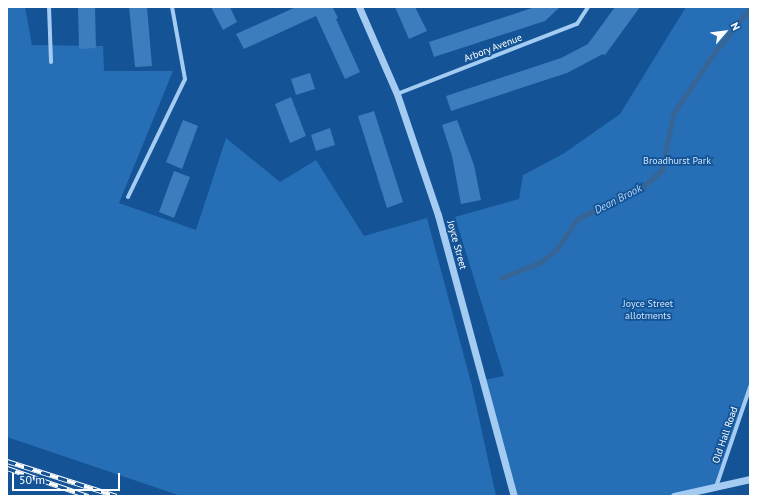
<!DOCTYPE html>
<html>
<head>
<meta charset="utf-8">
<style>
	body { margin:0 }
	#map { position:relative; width:757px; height:503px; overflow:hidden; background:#135396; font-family:"PT Sans",sans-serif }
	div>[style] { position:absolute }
	.green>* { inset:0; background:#266eb5 }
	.stream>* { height:4.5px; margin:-2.25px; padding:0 2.25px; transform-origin:2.25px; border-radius:2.25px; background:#376596 }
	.building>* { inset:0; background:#3c7dbe }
	.minor>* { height:4px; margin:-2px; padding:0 2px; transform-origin:2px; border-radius:2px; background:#a4ccf2 }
	.tertiary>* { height:7px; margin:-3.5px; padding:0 3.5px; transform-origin:3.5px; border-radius:3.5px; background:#a4ccf2 }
	.rail>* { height:4.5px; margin-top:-2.25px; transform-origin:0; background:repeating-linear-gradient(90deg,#135396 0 9px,#fff 0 18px); box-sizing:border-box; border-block:1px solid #fff }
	span { translate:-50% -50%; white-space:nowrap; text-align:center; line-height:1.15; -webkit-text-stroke:3.5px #135396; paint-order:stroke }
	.street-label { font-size:10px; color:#fff }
	.park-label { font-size:10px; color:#cce5fd }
	.water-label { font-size:11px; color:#b1d5f9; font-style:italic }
	.frame { position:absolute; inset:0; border:8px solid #fff; pointer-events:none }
	.north { position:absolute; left:705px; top:12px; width:40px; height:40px; -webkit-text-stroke:3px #135396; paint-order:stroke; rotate:62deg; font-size:11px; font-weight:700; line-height:16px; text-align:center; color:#fff }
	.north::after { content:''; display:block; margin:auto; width:14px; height:18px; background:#fff; clip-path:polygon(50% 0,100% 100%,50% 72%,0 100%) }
	.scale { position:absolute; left:12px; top:473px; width:108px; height:18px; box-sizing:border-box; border:2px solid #fff; border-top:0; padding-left:5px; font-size:12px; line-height:14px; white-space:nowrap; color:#fff; -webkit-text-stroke:3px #135396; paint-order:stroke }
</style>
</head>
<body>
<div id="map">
	<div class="green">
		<i style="clip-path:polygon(7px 7px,25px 7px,32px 45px,103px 46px,104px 71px,173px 71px,119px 203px,196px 230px,226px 138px,280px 182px,316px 160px,364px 236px,427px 218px,472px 386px,496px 496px,181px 496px,7px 437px)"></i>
		<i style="clip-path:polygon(686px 7px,750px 7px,750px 387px,716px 487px,674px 496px,514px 496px,483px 380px,504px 376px,455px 217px,519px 199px,523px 175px,563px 154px,620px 114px)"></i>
	</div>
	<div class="stream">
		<i style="left:501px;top:278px;width:43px;rotate:-21.8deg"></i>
		<i style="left:541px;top:262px;width:21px;rotate:-39deg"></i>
		<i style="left:557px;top:249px;width:36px;rotate:-56deg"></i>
		<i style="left:577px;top:219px;width:73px;rotate:-25.9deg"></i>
		<i style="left:643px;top:187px;width:25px;rotate:-42deg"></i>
		<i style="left:662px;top:170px;width:57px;rotate:-78.9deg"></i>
		<i style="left:673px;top:114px;width:71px;rotate:-55.9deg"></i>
		<i style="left:713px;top:55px;width:60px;rotate:-51.8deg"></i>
	</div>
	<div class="building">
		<i style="clip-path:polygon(78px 7px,95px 7px,96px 48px,79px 49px)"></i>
		<i style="clip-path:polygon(129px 7px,147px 7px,152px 66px,135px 67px)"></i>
		<i style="clip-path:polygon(211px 7px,230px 7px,237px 22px,223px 30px)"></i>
		<i style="clip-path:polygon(296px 7px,335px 7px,333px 8px,338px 18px,336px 19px,360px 72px,345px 79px,316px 16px,244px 49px,236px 34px)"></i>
		<i style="clip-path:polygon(395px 7px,415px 7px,427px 31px,409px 39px)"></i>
		<i style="clip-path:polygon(535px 7px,560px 7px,545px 21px,434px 57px,429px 42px)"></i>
		<i style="clip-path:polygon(615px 7px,640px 7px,605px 55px,603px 54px,567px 73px,451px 111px,446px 96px,561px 58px,588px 44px)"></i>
		<i style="clip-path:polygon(310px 73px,315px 89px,296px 95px,291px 79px)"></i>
		<i style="clip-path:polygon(291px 97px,306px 136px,290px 143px,275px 104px)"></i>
		<i style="clip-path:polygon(374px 111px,403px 202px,387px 208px,358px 116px)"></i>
		<i style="clip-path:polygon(183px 120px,198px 126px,182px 169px,166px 162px)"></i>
		<i style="clip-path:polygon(457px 120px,474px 165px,481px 200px,461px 204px,452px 156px,442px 125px)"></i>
		<i style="clip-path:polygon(330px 128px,335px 145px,316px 151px,311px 135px)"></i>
		<i style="clip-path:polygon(174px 171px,190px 177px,174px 218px,159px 212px)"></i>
	</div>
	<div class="minor">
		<i style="left:49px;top:7px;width:55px;rotate:87.9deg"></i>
		<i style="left:397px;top:94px;width:193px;rotate:-21.3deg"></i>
		<i style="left:577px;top:24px;width:20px;rotate:-57deg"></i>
		<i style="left:128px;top:197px;width:131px;rotate:-64.2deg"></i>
		<i style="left:185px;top:79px;width:73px;rotate:-100.2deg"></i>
		<i style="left:716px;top:487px;width:106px;rotate:-71.2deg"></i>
	</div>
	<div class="tertiary">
		<i style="left:359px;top:7px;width:95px;rotate:66.4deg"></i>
		<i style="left:397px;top:94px;width:128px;rotate:71.3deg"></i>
		<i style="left:438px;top:215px;width:291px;rotate:74.9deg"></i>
		<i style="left:674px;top:496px;width:78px;rotate:-12.6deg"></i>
	</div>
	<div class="rail">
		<i style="left:7px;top:461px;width:115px;rotate:17.7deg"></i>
		<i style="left:7px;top:468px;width:86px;rotate:19.1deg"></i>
	</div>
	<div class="street-label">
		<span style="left:493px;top:48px;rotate:-21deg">Arbory Avenue</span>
		<span style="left:457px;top:245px;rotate:75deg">Joyce Street</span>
		<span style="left:725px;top:435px;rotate:-71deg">Old Hall Road</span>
	</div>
	<div class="park-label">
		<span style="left:677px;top:161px">Broadhurst Park</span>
		<span style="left:648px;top:309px">Joyce Street<br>allotments</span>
	</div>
	<div class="water-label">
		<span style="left:618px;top:199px;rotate:-27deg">Dean Brook</span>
	</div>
	<div class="frame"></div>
	<div class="north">N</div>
	<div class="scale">50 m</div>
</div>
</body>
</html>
